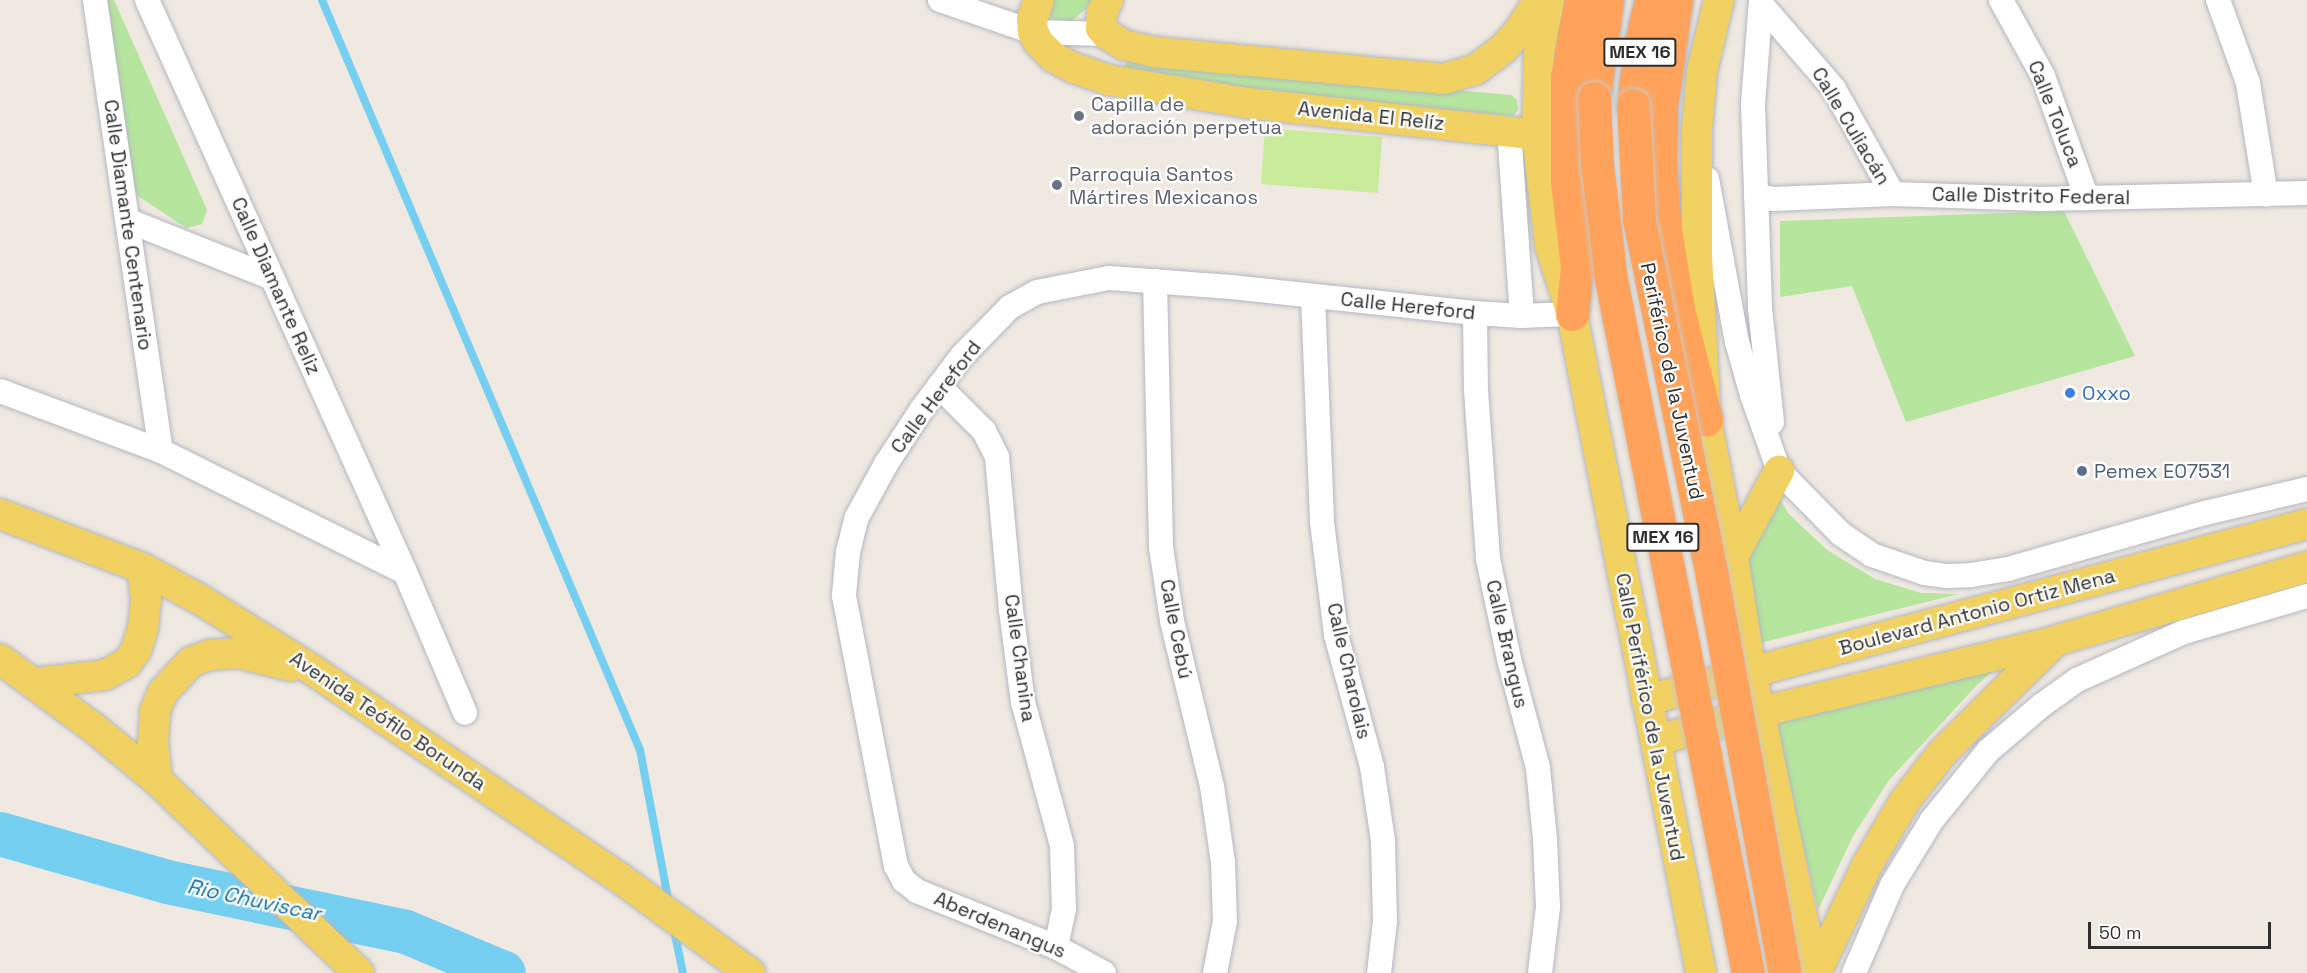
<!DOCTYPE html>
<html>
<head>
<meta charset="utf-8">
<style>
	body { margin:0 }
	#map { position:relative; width:2307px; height:973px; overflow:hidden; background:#efe9e1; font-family:"Space Grotesk",sans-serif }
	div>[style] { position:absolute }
	.green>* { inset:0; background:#b6e59e }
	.pitch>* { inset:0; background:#c9ec9a }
	.stream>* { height:8px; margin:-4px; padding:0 4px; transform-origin:4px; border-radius:4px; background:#75cff0 }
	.river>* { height:44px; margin:-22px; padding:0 22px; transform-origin:22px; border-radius:22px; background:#75cff0 }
	.roads { filter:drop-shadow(0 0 2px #b4b7c1) drop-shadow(0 0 2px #b4b7c1) }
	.minor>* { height:24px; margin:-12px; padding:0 12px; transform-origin:12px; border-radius:12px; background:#fff }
	.major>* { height:30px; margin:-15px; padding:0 15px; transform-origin:15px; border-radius:15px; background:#f2d163 }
	.highway>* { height:33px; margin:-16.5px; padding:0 16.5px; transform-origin:16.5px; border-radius:16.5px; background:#ffa35c }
	.bridges { filter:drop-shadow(0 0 2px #c9c9c9) drop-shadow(0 0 2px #c9c9c9) }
	.highway-bridge>* { height:33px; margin:-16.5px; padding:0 16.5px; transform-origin:16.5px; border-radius:16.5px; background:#ffa35c }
	.dots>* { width:16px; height:16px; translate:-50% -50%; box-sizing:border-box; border:3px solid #fff; border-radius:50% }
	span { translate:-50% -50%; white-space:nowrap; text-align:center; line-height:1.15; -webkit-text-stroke:4.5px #fff; paint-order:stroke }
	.shield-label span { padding:2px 4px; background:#fff; border:2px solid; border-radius:4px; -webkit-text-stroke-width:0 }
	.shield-label { font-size:18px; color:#2e2e2e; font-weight:700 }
	.worship-label { font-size:20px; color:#5b616d }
	.left { translate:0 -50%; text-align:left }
	.street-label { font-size:20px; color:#2e2e2e }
	.shop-label { font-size:20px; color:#366cbe }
	.service-label { font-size:20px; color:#4e5e75 }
	.water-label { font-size:21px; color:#0d6fa3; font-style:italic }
	.scale { position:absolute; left:2088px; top:922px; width:183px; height:27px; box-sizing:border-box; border:3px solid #2e2e2e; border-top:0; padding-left:8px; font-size:18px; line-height:21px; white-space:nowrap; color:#2e2e2e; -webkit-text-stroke:4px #fff; paint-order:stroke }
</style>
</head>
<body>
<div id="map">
	<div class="green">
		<i style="clip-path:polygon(102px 0,114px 0,207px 210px,202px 224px,186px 228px,138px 196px,130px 186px)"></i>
		<i style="clip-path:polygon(1047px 0,1091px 0,1085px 10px,1070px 22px,1052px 18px,1044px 8px)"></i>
		<i style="clip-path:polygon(1129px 60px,1511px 95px,1517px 100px,1518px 110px,1513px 116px,1137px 80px,1123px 68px)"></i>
		<i style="clip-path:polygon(2064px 211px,2135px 356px,1906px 422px,1852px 286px,1780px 297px,1780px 221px)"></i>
		<i style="clip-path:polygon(1773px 487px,1788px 513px,1827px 550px,1875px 579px,1921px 593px,1959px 594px,1756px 644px,1746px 559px)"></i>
		<i style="clip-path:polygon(2008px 657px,1977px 685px,1889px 780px,1853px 836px,1818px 910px,1775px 723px)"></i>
	</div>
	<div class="pitch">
		<i style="clip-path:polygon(1265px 128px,1382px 137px,1378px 193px,1261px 184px)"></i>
	</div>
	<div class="stream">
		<i style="left:322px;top:0;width:815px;rotate:67.02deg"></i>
		<i style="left:640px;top:750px;width:156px;rotate:79.3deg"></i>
		<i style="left:674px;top:930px;width:44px;rotate:78.2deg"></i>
	</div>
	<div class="river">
		<i style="left:0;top:834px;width:174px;rotate:16deg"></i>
		<i style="left:167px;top:882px;width:244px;rotate:11.8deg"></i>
		<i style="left:406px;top:932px;width:106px;rotate:22.7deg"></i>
	</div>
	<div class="roads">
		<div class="minor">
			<i style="left:95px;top:0;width:456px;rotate:81.7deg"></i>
			<i style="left:147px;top:0;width:627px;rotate:65.72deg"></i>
			<i style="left:405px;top:572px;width:153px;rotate:66.9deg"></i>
			<i style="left:940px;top:0;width:98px;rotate:19deg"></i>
			<i style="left:1033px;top:32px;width:73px;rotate:1.6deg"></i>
			<i style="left:1761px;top:0;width:105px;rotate:94.4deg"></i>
			<i style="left:1753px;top:105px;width:203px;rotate:88deg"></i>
			<i style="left:1760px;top:308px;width:115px;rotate:84deg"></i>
			<i style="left:2001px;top:0;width:87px;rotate:61.1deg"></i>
			<i style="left:2043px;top:76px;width:130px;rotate:70.2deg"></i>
			<i style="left:2218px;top:0;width:88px;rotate:70.1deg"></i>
			<i style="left:2248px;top:83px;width:113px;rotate:80.9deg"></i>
			<i style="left:1761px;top:4px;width:112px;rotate:49.3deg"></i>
			<i style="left:1834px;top:89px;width:120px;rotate:60.7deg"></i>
			<i style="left:1509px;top:130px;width:186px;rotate:86deg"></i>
			<i style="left:1707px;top:179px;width:166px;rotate:79.6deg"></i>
			<i style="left:1737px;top:342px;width:55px;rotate:74.2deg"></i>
			<i style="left:1752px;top:395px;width:81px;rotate:70.4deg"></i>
			<i style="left:1779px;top:471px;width:88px;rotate:45.5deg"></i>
			<i style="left:1841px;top:534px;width:37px;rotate:34deg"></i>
			<i style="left:1872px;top:555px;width:56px;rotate:18.8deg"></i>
			<i style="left:1925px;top:573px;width:22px;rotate:8deg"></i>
			<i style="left:1947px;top:576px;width:24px;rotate:-2deg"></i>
			<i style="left:1971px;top:575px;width:37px;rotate:-9deg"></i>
			<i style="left:2008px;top:569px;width:205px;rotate:-15.9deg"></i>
			<i style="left:2205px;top:513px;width:105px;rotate:-13.2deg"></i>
			<i style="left:1756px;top:196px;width:18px;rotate:9deg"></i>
			<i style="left:1774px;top:199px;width:119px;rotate:-2.4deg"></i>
			<i style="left:1893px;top:194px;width:148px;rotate:1.9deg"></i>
			<i style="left:2041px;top:199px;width:266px;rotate:-1.3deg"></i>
			<i style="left:129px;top:221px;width:154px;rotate:21.7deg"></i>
			<i style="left:1155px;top:281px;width:266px;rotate:88.7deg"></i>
			<i style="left:1161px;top:547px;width:75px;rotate:81.5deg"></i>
			<i style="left:1172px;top:621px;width:170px;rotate:76.4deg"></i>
			<i style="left:1212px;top:786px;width:77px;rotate:81.8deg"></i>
			<i style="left:1223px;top:862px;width:59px;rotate:88.1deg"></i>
			<i style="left:1225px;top:921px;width:53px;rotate:100.9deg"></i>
			<i style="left:1313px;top:296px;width:226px;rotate:87.7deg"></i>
			<i style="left:1322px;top:522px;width:114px;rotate:82.9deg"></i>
			<i style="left:1336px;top:635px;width:137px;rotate:74.7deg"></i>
			<i style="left:1372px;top:767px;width:75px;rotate:81.5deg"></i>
			<i style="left:1383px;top:841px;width:80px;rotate:88.6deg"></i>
			<i style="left:1385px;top:921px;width:52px;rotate:96.6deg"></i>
			<i style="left:1475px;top:313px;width:77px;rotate:89.3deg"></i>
			<i style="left:1476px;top:390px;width:169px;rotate:85.9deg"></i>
			<i style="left:1488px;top:559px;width:102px;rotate:78.1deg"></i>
			<i style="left:1509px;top:659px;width:113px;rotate:75.1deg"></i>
			<i style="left:1538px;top:768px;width:71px;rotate:84.4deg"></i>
			<i style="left:1545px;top:839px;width:68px;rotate:87.5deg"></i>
			<i style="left:1548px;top:907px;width:66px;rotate:96.9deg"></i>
			<i style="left:939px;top:386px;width:64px;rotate:45deg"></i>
			<i style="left:984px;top:431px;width:29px;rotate:63deg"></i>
			<i style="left:997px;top:457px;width:154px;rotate:84.8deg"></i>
			<i style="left:1011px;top:610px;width:93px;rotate:82.6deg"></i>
			<i style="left:1023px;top:702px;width:149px;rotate:74.8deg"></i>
			<i style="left:1062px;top:846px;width:63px;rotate:88.2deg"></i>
			<i style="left:1064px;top:909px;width:39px;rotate:102deg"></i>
			<i style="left:0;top:391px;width:172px;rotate:20.4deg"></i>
			<i style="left:161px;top:451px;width:272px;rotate:26.4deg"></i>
			<i style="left:1104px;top:973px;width:55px;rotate:-151.6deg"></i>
			<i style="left:1056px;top:947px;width:150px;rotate:-158.1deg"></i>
			<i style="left:917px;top:891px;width:16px;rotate:-142deg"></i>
			<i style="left:904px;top:881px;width:17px;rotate:-118deg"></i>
			<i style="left:896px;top:866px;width:276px;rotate:-100.9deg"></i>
			<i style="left:844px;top:595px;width:43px;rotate:-84.7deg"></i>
			<i style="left:848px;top:552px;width:36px;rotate:-76deg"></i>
			<i style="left:857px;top:517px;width:60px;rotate:-61.3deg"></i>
			<i style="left:886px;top:464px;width:66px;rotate:-56.8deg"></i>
			<i style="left:922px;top:409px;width:66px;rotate:-53deg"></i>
			<i style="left:962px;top:356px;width:69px;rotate:-45.6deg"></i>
			<i style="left:1010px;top:307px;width:31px;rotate:-29deg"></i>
			<i style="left:1037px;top:292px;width:73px;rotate:-11deg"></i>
			<i style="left:1109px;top:278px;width:122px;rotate:4.2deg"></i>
			<i style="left:1231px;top:287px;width:245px;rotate:6.1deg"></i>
			<i style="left:1475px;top:313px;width:47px;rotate:3.7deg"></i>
			<i style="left:1522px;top:316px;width:50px;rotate:-2.3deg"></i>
			<i style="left:1854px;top:973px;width:96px;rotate:-66.6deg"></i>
			<i style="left:1892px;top:885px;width:76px;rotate:-58.4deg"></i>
			<i style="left:1932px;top:820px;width:89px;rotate:-50.9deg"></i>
			<i style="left:1988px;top:751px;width:71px;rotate:-40.4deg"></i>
			<i style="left:2042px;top:705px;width:43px;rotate:-35.5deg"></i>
			<i style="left:2077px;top:680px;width:117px;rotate:-24.2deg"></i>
			<i style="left:2184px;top:632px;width:128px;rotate:-16.3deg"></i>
		</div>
		<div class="major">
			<i style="left:1039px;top:0;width:20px;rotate:110deg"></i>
			<i style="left:1032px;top:19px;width:13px;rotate:86deg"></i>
			<i style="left:1033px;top:32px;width:13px;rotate:61deg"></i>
			<i style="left:1039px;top:43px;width:20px;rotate:45deg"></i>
			<i style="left:1053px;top:57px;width:24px;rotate:28deg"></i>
			<i style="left:1074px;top:68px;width:37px;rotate:19deg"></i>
			<i style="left:1109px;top:80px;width:141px;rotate:9.4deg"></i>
			<i style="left:1248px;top:103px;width:291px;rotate:6.3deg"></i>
			<i style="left:1108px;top:0;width:14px;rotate:115deg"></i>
			<i style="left:1102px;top:13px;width:15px;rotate:94deg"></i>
			<i style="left:1101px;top:28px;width:8px;rotate:50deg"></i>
			<i style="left:1106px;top:34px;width:21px;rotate:31deg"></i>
			<i style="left:1124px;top:45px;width:31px;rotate:13deg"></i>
			<i style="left:1154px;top:52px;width:290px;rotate:5.3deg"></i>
			<i style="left:1443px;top:79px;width:33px;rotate:-16deg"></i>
			<i style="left:1475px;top:70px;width:35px;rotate:-37deg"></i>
			<i style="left:1503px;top:49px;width:24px;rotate:-48deg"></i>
			<i style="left:1519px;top:31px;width:37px;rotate:-57deg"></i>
			<i style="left:1549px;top:0;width:54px;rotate:100.7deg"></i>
			<i style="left:1539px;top:53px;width:82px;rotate:91.4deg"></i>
			<i style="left:1537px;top:135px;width:111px;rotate:83.3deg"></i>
			<i style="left:1550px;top:245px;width:72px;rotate:72.3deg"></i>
			<i style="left:1572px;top:314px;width:672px;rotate:78.92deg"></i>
			<i style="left:1719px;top:0;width:73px;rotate:103.5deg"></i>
			<i style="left:1702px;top:71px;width:58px;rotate:94.9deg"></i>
			<i style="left:1697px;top:129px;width:126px;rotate:90deg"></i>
			<i style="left:1697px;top:255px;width:164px;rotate:86.9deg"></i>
			<i style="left:1706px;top:419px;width:141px;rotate:78.9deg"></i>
			<i style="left:1733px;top:557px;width:116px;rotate:81.1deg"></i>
			<i style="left:1751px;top:672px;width:308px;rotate:78.2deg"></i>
			<i style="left:0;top:514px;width:152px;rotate:20.8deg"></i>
			<i style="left:142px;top:568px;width:67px;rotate:28.5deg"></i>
			<i style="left:201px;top:600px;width:133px;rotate:32.1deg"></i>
			<i style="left:314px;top:671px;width:366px;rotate:34.1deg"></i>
			<i style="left:617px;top:876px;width:165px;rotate:36.1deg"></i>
			<i style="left:1733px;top:557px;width:98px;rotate:-61.9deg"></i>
			<i style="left:0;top:659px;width:117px;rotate:36.3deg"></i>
			<i style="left:94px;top:728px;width:82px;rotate:39.5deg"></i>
			<i style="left:157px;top:780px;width:279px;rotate:43.7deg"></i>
			<i style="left:35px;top:683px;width:70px;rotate:-6.5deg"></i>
			<i style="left:105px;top:675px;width:25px;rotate:-29deg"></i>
			<i style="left:127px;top:663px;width:16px;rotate:-55deg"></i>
			<i style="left:136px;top:650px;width:23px;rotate:-72deg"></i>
			<i style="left:143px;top:628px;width:28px;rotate:-84deg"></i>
			<i style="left:146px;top:600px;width:32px;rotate:-97deg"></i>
			<i style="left:1647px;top:700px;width:683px;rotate:-14.93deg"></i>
			<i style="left:1657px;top:740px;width:107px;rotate:-15.2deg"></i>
			<i style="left:1760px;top:712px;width:303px;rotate:-13.5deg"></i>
			<i style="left:2055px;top:641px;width:263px;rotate:-16.4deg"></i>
			<i style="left:157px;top:780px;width:39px;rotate:-96deg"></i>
			<i style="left:153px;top:741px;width:30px;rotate:-86deg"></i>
			<i style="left:155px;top:711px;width:21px;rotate:-67deg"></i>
			<i style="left:163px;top:692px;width:41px;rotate:-47deg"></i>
			<i style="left:191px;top:662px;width:19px;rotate:-21deg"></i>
			<i style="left:209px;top:655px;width:29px;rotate:-4deg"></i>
			<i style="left:238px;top:653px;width:54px;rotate:14deg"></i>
			<i style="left:1816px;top:973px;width:119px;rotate:-64.7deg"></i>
			<i style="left:1867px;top:865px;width:73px;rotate:-59.6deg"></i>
			<i style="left:1904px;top:802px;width:63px;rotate:-52deg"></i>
			<i style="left:1943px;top:752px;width:155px;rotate:-44.7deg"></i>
		</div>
		<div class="highway">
			<i style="left:1676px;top:0;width:108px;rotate:98deg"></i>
			<i style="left:1661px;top:107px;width:54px;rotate:91.1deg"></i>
			<i style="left:1660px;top:161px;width:61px;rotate:86.2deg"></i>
			<i style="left:1664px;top:222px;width:88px;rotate:80.9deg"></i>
			<i style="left:1678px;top:309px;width:114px;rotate:75.7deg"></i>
			<i style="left:1594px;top:98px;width:99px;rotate:-82.4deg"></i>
			<i style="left:1633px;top:105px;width:64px;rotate:-82.8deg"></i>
			<i style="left:1641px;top:42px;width:43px;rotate:-76.6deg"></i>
			<i style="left:1572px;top:314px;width:47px;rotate:-83.9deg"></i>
			<i style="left:1577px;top:267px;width:86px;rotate:-96.7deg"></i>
			<i style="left:1567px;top:182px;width:105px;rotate:-90deg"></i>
			<i style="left:1567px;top:77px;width:78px;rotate:-79.7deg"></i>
		</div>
	</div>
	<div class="bridges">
		<div class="highway-bridge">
			<i style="left:1594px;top:98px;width:66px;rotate:87.4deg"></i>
			<i style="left:1597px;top:164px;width:116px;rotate:83.1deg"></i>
			<i style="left:1611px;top:279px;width:707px;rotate:78.83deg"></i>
			<i style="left:1633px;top:105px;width:115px;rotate:87deg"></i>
			<i style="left:1639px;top:220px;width:364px;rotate:78.4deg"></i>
			<i style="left:1712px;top:577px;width:403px;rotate:79.6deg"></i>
		</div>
	</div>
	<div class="dots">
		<i style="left:1079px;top:116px;background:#6b7280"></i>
		<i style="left:1057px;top:185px;background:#6b7280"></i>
		<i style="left:2070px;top:393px;background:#3f7fe0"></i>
		<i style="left:2082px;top:471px;background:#5c6f8a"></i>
	</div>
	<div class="shield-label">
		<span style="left:1640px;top:52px">MEX 16</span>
		<span style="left:1663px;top:537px">MEX 16</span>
	</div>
	<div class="worship-label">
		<span class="left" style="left:1091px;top:116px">Capilla de<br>adoración perpetua</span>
		<span class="left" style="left:1069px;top:186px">Parroquia Santos<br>Mártires Mexicanos</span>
	</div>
	<div class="street-label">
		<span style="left:2055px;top:114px;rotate:68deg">Calle Toluca</span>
		<span style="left:1371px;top:116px;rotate:6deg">Avenida El Relíz</span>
		<span style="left:1851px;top:126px;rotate:59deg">Calle Culiacán</span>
		<span style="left:2031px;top:196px;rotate:1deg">Calle Distrito Federal</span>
		<span style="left:128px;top:225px;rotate:82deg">Calle Diamante Centenario</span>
		<span style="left:276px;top:286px;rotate:66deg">Calle Diamante Reliz</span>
		<span style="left:1408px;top:306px;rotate:6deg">Calle Hereford</span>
		<span style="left:1672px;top:381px;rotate:78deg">Periférico de la Juventud</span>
		<span style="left:936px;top:397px;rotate:-53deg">Calle Hereford</span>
		<span style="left:1977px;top:612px;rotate:-15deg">Boulevard Antonio Ortiz Mena</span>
		<span style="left:1176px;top:629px;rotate:79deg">Calle Cebú</span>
		<span style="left:1507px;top:644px;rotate:77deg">Calle Brangus</span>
		<span style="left:1020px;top:658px;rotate:82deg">Calle Chanina</span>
		<span style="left:1349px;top:671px;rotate:77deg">Calle Charolais</span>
		<span style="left:1650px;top:717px;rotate:79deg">Calle Periférico de la Juventud</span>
		<span style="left:388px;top:721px;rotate:34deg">Avenida Teófilo Borunda</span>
		<span style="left:1000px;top:925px;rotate:23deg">Aberdenangus</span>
	</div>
	<div class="shop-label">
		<span class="left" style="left:2082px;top:393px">Oxxo</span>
	</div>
	<div class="service-label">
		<span class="left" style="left:2094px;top:471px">Pemex E07531</span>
	</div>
	<div class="water-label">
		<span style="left:254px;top:900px;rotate:12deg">Rio Chuviscar</span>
	</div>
	<div class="scale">50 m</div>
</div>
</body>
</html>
